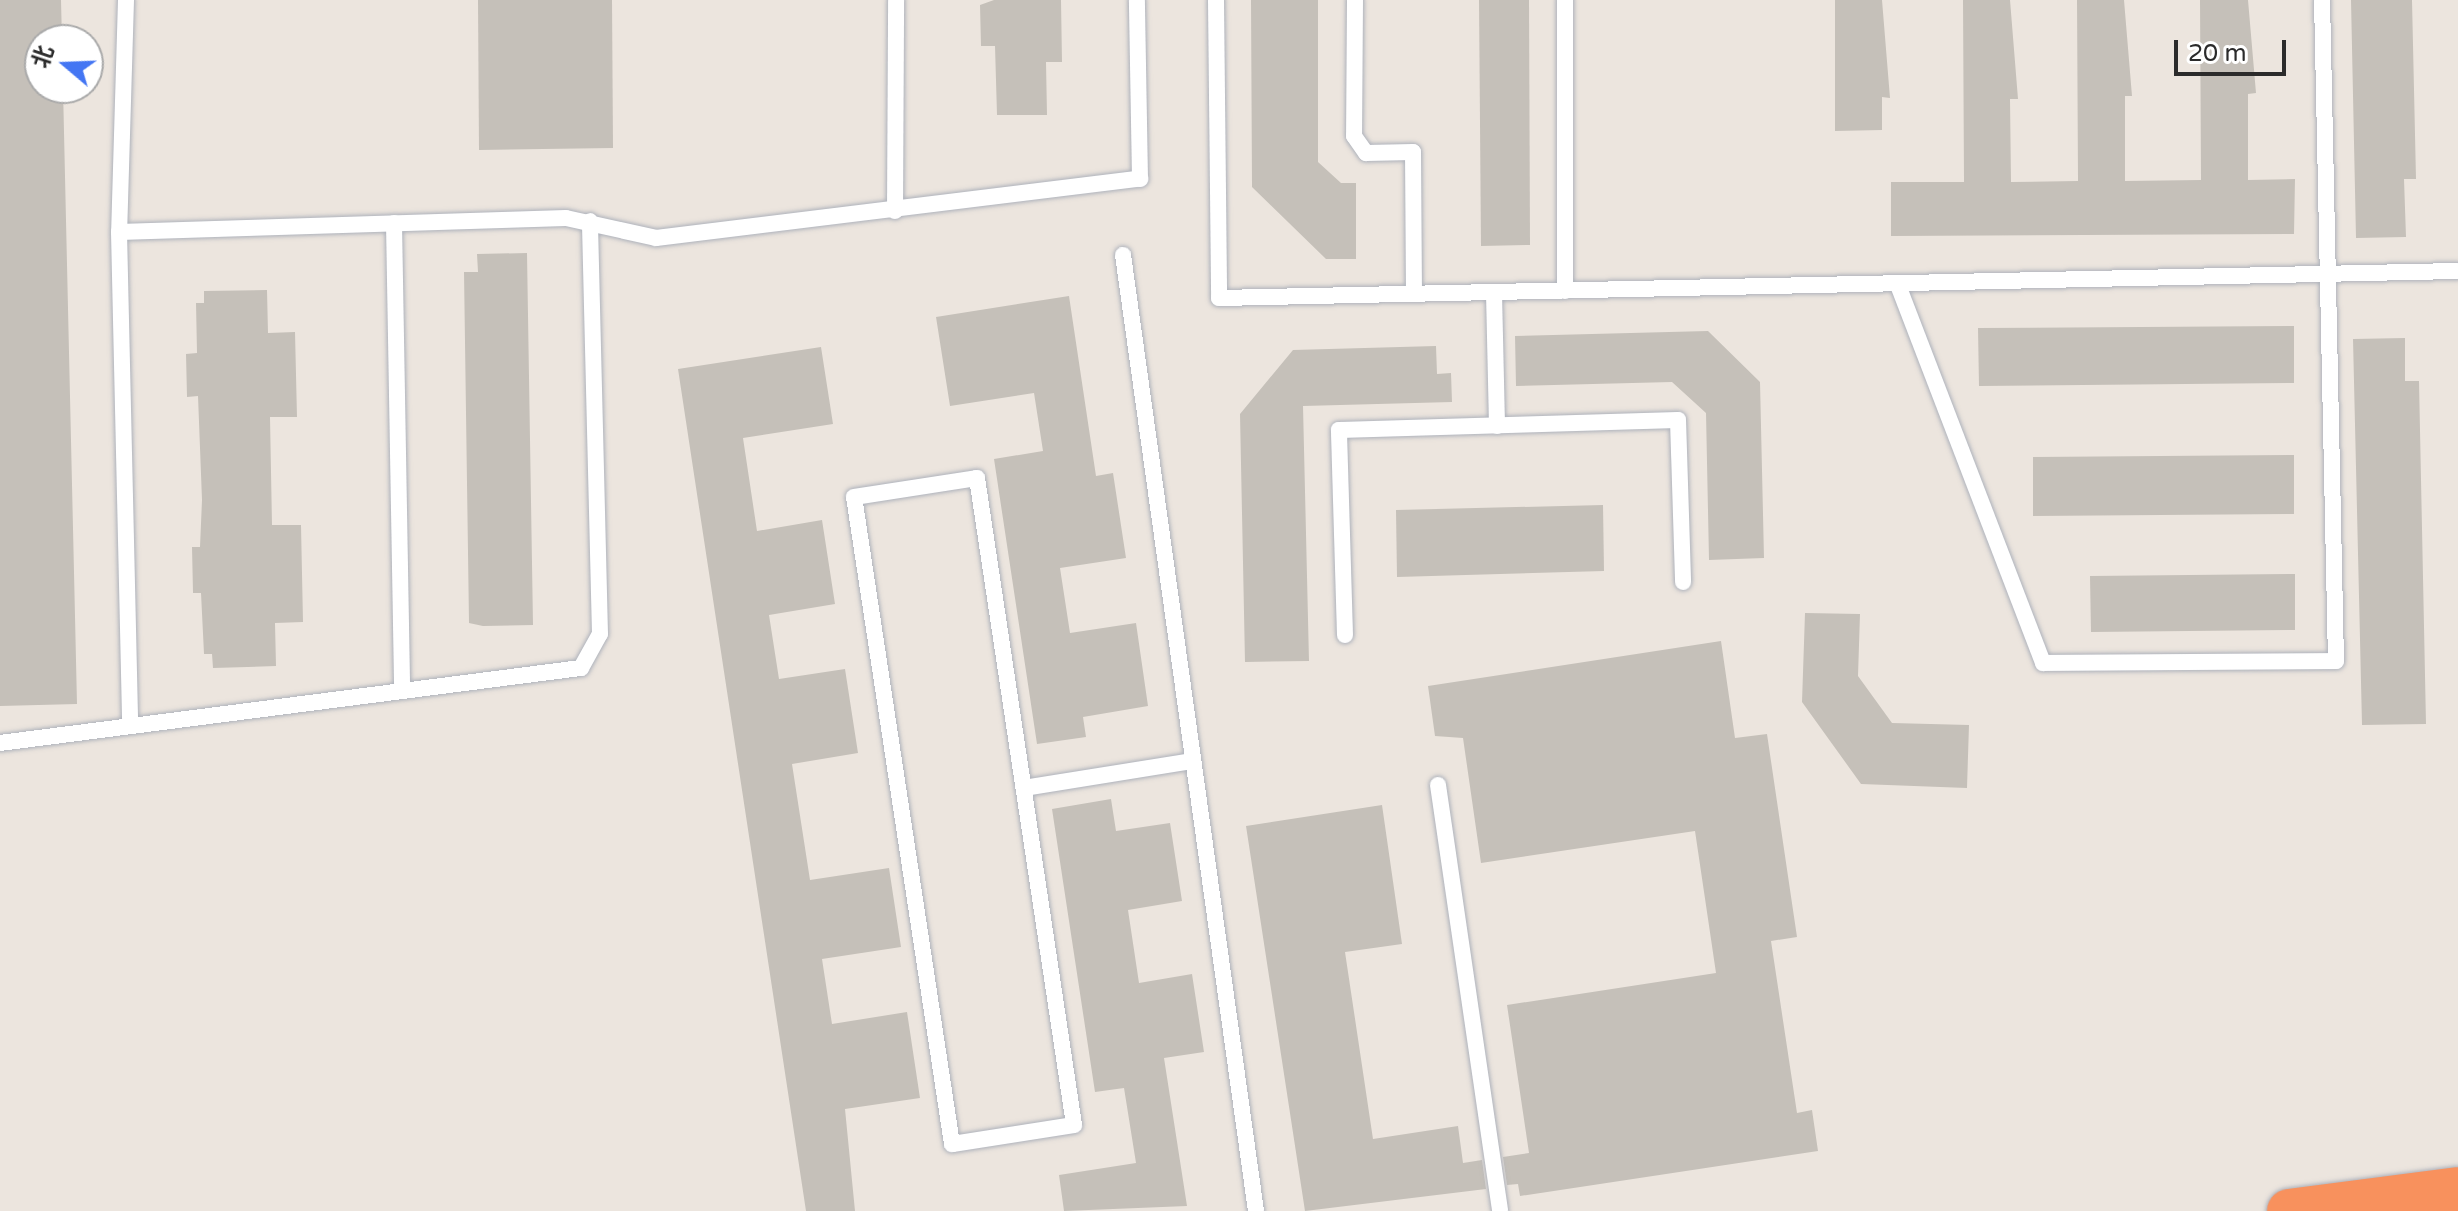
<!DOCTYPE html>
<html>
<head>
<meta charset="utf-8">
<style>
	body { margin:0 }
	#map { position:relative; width:2458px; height:1211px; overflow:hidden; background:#ece5de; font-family:"Varela Round","Noto Sans SC",sans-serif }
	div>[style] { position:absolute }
	.building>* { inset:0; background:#c5c0b9 }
	.roads { filter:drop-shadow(0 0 2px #aeb2bb) drop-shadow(0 0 2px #aeb2bb) }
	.lane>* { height:16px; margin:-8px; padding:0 8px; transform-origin:8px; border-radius:8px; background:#fff }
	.highway>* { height:44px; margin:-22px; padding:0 22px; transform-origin:22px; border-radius:22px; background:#f8915d }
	span { translate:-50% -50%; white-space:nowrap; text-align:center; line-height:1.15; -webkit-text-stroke:7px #fff; paint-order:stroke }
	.north { position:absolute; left:24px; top:24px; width:80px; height:80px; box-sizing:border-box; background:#fff; border:2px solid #aaa; border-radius:50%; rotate:289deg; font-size:22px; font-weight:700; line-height:32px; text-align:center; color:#2b2b2b }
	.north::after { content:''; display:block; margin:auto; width:28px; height:36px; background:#4476f3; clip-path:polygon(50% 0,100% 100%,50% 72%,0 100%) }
	.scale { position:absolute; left:2174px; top:40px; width:112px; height:36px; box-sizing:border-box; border:4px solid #2b2b2b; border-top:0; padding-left:10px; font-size:24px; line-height:28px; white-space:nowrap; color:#2b2b2b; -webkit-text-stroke:6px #fff; paint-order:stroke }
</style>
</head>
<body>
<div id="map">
	<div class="building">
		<i style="clip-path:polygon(0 0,61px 0,62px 40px,40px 40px,40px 88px,63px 88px,77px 704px,0 706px)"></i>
		<i style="clip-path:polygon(478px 0,612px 0,613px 148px,479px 150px)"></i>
		<i style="clip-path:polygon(994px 0,1061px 0,1062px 62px,1046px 62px,1047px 115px,997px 115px,995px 46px,981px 46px,980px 5px)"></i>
		<i style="clip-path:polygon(1251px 0,1318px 0,1318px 162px,1341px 183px,1356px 183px,1356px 259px,1326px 259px,1252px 187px)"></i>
		<i style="clip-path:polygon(1479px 0,1529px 0,1530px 245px,1481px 246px)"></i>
		<i style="clip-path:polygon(1835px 0,1882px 0,1890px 98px,1882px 97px,1882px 130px,1835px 131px)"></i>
		<i style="clip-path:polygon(1963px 0,2010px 0,2018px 99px,2010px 99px,2011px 182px,2078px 181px,2077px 0,2124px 0,2132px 96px,2125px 96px,2125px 181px,2201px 180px,2200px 0,2248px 0,2256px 93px,2248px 94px,2248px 180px,2295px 179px,2294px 234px,1891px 236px,1891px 182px,1964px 182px)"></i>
		<i style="clip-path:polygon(2351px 0,2412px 0,2416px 179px,2404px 179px,2406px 237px,2356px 238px)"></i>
		<i style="clip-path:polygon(527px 253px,533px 625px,483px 626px,469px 623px,464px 272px,478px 272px,477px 254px)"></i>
		<i style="clip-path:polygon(267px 290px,268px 333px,295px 332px,297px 417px,270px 417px,272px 525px,301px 525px,303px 622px,275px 623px,276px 666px,213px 668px,212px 654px,204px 654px,201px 593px,193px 593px,192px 547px,200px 547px,202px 500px,198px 396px,187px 397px,186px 354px,197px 353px,196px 303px,204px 303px,204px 291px)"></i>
		<i style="clip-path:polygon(1069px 296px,1096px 476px,1113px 473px,1126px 558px,1060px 568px,1070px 633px,1136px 623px,1148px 706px,1083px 717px,1086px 737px,1037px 744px,994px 459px,1043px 451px,1034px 393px,950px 406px,936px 317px)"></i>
		<i style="clip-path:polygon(2294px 326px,2294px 383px,1979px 386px,1978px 328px)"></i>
		<i style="clip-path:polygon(1708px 331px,1760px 382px,1764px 558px,1709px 560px,1706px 413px,1672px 382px,1516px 386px,1515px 336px)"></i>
		<i style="clip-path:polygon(2405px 338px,2405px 381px,2419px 381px,2426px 724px,2362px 725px,2353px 339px)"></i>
		<i style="clip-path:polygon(1436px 346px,1437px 374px,1451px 373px,1452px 402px,1303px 406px,1309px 661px,1245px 662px,1240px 414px,1293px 350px)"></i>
		<i style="clip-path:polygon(821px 347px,833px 424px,743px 438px,757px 531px,822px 520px,835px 604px,769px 615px,779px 679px,845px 669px,858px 753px,792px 764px,810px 880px,889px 868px,901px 947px,822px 959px,832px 1024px,907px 1012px,920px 1098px,845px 1109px,855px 1211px,806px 1211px,678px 369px)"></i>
		<i style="clip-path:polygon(2294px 455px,2294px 514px,2033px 516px,2033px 457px)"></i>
		<i style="clip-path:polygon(1603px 505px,1604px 571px,1397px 577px,1396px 510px)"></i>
		<i style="clip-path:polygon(2295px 574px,2295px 630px,2091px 632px,2090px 576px)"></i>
		<i style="clip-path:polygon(1805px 613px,1860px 614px,1858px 676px,1892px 723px,1969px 725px,1967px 788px,1861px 784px,1802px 702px)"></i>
		<i style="clip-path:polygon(1721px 641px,1735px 738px,1767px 734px,1797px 937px,1771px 941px,1797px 1113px,1812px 1110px,1818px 1151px,1520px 1196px,1518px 1184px,1507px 1185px,1503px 1157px,1529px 1153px,1507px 1005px,1716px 973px,1695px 831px,1481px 863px,1463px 738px,1435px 736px,1428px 686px)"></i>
		<i style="clip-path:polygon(1111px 799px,1116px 831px,1170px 823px,1182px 901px,1128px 910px,1139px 983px,1192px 974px,1204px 1052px,1164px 1058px,1187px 1206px,1064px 1211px,1059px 1175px,1136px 1163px,1124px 1088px,1095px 1092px,1052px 809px)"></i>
		<i style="clip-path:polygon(1382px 805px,1402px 944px,1345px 952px,1373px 1139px,1458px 1126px,1463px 1163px,1482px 1160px,1486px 1189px,1305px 1211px,1246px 826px)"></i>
	</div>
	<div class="roads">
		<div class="lane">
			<i style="left:126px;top:0;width:232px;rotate:91.7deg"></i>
			<i style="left:119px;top:232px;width:491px;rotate:88.7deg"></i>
			<i style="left:1216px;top:0;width:298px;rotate:89.4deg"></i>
			<i style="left:1219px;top:298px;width:1239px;rotate:-1.25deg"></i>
			<i style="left:1355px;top:0;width:136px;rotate:90.4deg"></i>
			<i style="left:1354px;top:136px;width:21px;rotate:55deg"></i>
			<i style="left:1366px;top:153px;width:47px;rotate:-1.2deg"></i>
			<i style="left:1413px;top:152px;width:142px;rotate:89.6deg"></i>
			<i style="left:895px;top:211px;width:211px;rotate:-89.7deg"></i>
			<i style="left:394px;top:223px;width:466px;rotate:89deg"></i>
			<i style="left:119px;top:232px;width:447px;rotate:-1.8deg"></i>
			<i style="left:566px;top:218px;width:92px;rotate:12.5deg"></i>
			<i style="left:656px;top:238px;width:488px;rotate:-7deg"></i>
			<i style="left:1140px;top:179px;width:179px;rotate:-91deg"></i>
			<i style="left:1123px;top:255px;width:965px;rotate:82.08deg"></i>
			<i style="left:1898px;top:285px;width:405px;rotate:69deg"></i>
			<i style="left:2043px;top:663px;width:293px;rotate:-0.4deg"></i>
			<i style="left:2336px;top:661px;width:661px;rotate:-91.21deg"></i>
			<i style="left:1565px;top:291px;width:291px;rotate:-90deg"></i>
			<i style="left:1494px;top:293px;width:133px;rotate:88.7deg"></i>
			<i style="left:977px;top:478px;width:654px;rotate:81.47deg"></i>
			<i style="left:1074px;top:1125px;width:123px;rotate:171.1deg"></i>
			<i style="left:952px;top:1144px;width:654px;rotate:-98.61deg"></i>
			<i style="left:854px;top:497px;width:124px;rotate:-8.8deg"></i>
			<i style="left:1345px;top:635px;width:205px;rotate:-91.7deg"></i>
			<i style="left:1339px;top:430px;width:339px;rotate:-1.7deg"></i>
			<i style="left:1678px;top:420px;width:162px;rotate:88.2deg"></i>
			<i style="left:0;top:743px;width:586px;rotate:-7.36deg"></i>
			<i style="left:581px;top:668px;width:39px;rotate:-61deg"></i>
			<i style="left:600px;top:634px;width:413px;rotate:-91.4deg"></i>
			<i style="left:1438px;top:785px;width:430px;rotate:81.7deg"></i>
			<i style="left:1024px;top:788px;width:171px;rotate:-9.1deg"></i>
		</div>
		<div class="highway">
			<i style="left:2289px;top:1211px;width:170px;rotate:-7.4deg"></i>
		</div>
	</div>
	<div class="north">北</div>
	<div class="scale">20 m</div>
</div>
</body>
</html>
